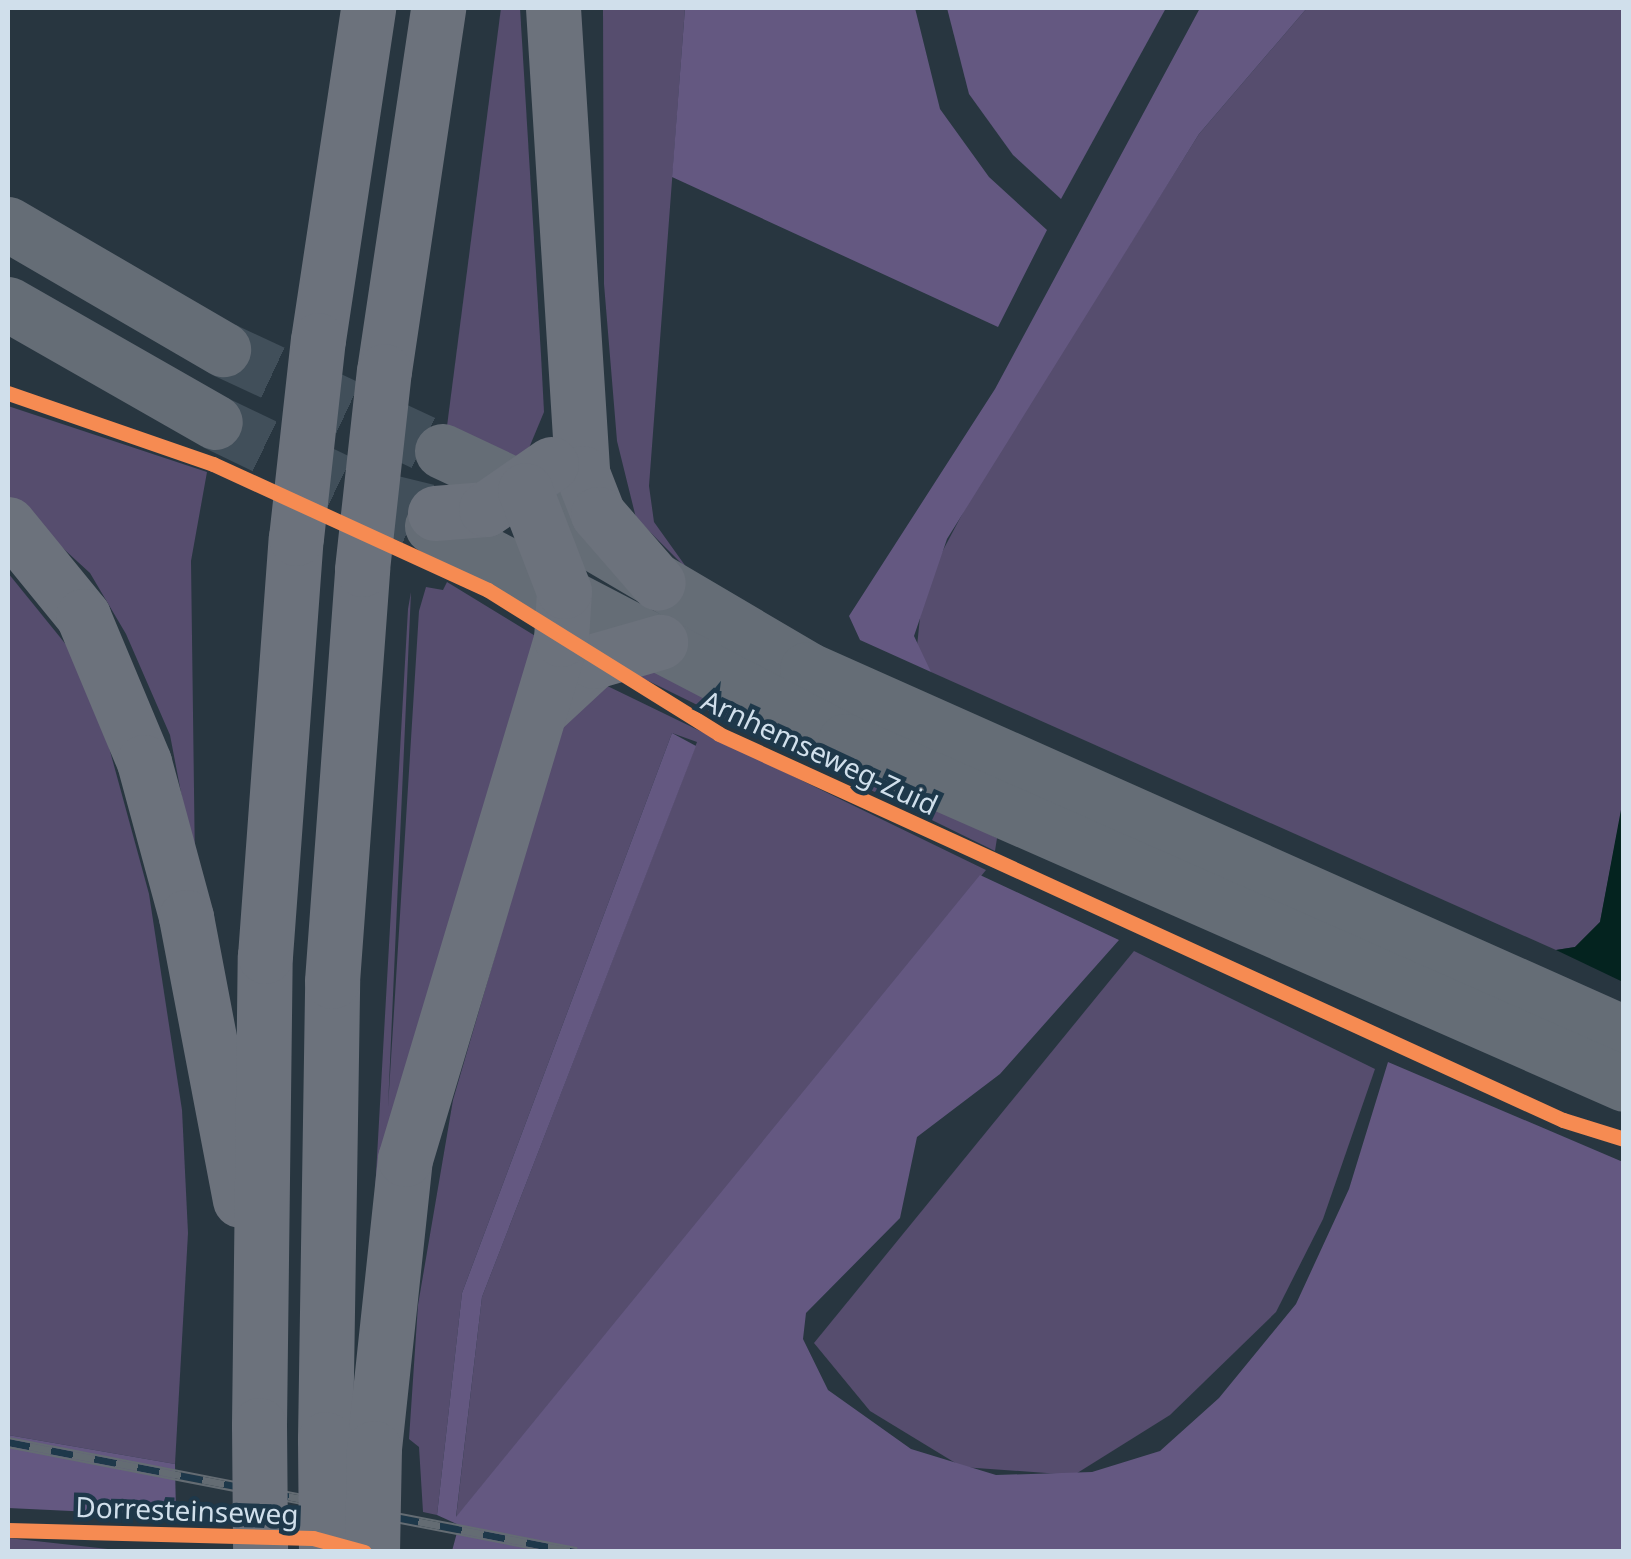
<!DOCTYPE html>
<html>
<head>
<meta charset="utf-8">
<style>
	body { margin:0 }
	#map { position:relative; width:1631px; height:1559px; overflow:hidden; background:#283640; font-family:"Noto Sans",sans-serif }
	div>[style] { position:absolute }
	.green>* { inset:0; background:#564d6e }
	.forest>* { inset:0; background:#645881 }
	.water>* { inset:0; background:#04231f }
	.major-tunnel>* { height:55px; margin-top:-27.5px; transform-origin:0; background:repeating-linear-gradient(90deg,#414f5a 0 55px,transparent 0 83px) }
	.highway-tunnel>* { height:55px; margin-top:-27.5px; transform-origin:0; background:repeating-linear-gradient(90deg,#414f5a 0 55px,transparent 0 83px) }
	.major>* { height:55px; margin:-27.5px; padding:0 27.5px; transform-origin:27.5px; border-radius:27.5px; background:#656d76 }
	.highway>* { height:55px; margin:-27.5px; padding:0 27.5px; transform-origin:27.5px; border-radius:27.5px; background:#6c727c }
	.rail>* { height:11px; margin-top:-5.5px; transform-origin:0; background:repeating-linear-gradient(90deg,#1e384a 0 22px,#646c73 0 44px); box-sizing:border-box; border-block:2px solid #646c73 }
	.highway-bridge>* { height:55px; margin:-27.5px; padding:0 27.5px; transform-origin:27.5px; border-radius:27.5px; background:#6c727c }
	.cycleway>* { height:15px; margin:-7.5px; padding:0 7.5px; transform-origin:7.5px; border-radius:7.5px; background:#f68b52 }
	span { translate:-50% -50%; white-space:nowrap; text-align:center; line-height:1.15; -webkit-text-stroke:9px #1e384a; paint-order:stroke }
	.street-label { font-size:28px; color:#d0dfeb }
	.frame { position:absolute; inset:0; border:10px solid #d0dfeb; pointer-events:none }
</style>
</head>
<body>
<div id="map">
	<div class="green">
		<i style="clip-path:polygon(501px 8px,520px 8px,541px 355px,544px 412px,524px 460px,446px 434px)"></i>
		<i style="clip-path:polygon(603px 8px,685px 8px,649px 486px,654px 522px,689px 571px,636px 518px,617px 441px,604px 284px)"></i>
		<i style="clip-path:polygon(1307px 8px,1623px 8px,1624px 798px,1600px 922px,1575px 947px,1556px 950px,931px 672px,916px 656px,923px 588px,975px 490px,1199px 134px)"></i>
		<i style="clip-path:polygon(8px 406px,207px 472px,191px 561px,195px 866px,170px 735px,126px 634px,90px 573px,8px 498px)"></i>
		<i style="clip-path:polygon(8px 573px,72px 652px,107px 740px,149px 894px,182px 1110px,188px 1233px,175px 1464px,8px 1435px)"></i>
		<i style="clip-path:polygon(447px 582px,537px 637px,374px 1210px,408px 609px,411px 592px,388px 1107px,419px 611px,426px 587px,443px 590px)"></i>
		<i style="clip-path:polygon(656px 667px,997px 838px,995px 851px,624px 669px)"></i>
		<i style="clip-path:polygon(595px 680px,986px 870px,456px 1518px,482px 1297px,697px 742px,672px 733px,462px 1293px,437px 1515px,423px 1512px,419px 1447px,409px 1439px,418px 1305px,453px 1100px,569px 701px)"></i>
		<i style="clip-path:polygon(1134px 951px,1375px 1069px,1323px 1219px,1276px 1312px,1170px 1415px,1074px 1475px,962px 1467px,870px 1411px,814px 1343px)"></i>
		<i style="clip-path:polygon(8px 1538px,108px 1549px,231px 1551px,8px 1551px)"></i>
	</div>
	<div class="forest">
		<i style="clip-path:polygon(685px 8px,915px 8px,940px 109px,989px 177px,1047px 230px,998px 327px,672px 177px)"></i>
		<i style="clip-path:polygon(947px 8px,1166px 8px,1061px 199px,1013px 155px,969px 94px)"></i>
		<i style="clip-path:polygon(1200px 8px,1307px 8px,1199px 134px,947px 539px,914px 636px,931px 672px,860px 640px,849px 616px,995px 389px)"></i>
		<i style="clip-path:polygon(672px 733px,696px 746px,482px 1297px,456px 1517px,980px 875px,1119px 940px,1000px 1074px,917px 1137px,900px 1218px,806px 1313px,803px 1339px,828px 1390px,911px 1449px,996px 1475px,1092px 1472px,1160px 1451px,1219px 1398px,1296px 1304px,1349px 1189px,1388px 1062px,1623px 1162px,1623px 1551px,452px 1551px,459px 1525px,437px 1515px,462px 1293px)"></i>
		<i style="clip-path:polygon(8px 1435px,175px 1464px,176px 1516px,8px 1508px)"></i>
	</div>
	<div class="water">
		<i style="clip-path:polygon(1623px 799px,1623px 982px,1556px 950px,1575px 947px,1600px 922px)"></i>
	</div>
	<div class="major-tunnel">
		<i style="left:223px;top:349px;width:242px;rotate:25deg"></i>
		<i style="left:215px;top:422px;width:241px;rotate:25.6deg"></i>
	</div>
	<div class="highway-tunnel">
		<i style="left:374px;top:498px;width:63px;rotate:13.8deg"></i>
	</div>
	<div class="major">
		<i style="left:8px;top:224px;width:249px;rotate:30.2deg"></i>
		<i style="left:8px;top:304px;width:238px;rotate:29.7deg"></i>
		<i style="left:442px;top:451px;width:92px;rotate:25.2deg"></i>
		<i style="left:525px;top:490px;width:69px;rotate:39.7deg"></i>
		<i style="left:578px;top:534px;width:266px;rotate:30.5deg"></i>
		<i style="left:807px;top:669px;width:894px;rotate:24.01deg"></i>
		<i style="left:432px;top:526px;width:466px;rotate:27.5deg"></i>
		<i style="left:845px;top:741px;width:851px;rotate:23.76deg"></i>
	</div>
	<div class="highway">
		<i style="left:553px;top:8px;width:466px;rotate:86.4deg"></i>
		<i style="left:582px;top:473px;width:44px;rotate:68.7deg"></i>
		<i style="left:598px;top:514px;width:91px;rotate:49deg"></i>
		<i style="left:318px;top:340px;width:336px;rotate:-81.4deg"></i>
		<i style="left:384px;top:371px;width:367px;rotate:-81.5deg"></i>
		<i style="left:435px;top:513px;width:51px;rotate:-4.5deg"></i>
		<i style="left:486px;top:509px;width:79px;rotate:-34.7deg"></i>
		<i style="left:8px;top:524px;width:119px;rotate:50.8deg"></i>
		<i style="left:83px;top:616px;width:158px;rotate:67.3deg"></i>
		<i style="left:144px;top:762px;width:161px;rotate:74.8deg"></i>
		<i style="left:186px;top:917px;width:288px;rotate:79.2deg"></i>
		<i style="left:541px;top:710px;width:72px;rotate:-42.8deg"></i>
		<i style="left:594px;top:661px;width:69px;rotate:-16.1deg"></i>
		<i style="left:259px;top:1425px;width:469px;rotate:-89.3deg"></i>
		<i style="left:265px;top:956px;width:419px;rotate:-85.8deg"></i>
		<i style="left:325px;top:1439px;width:458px;rotate:-89.1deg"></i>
		<i style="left:332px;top:981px;width:413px;rotate:-85.8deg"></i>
		<i style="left:374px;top:1448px;width:291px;rotate:-83.9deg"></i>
		<i style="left:405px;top:1159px;width:543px;rotate:-73.3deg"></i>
		<i style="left:561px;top:639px;width:48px;rotate:-86.4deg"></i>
		<i style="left:564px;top:591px;width:108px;rotate:-111.1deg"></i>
	</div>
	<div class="rail">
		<i style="left:8px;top:1442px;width:579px;rotate:10.96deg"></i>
	</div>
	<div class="highway-bridge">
		<i style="left:296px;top:538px;width:199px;rotate:-83.7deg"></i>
		<i style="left:362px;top:569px;width:199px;rotate:-83.7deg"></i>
		<i style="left:259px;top:1425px;width:127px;rotate:89.5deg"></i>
		<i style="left:325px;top:1439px;width:113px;rotate:89.5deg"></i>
		<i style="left:372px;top:1552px;width:104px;rotate:-88.9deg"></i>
	</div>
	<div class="cycleway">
		<i style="left:8px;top:393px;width:217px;rotate:19.1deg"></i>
		<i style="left:213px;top:464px;width:302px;rotate:24.6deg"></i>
		<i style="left:488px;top:590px;width:272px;rotate:31.9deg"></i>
		<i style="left:719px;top:734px;width:928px;rotate:24.58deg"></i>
		<i style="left:1563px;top:1120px;width:64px;rotate:17.3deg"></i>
		<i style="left:8px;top:1530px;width:305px;rotate:1.5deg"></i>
		<i style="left:313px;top:1538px;width:53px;rotate:15.4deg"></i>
	</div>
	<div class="street-label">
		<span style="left:820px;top:752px;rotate:25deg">Arnhemseweg-Zuid</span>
		<span style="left:187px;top:1510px;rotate:2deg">Dorresteinseweg</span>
	</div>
	<div class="frame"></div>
</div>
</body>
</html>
